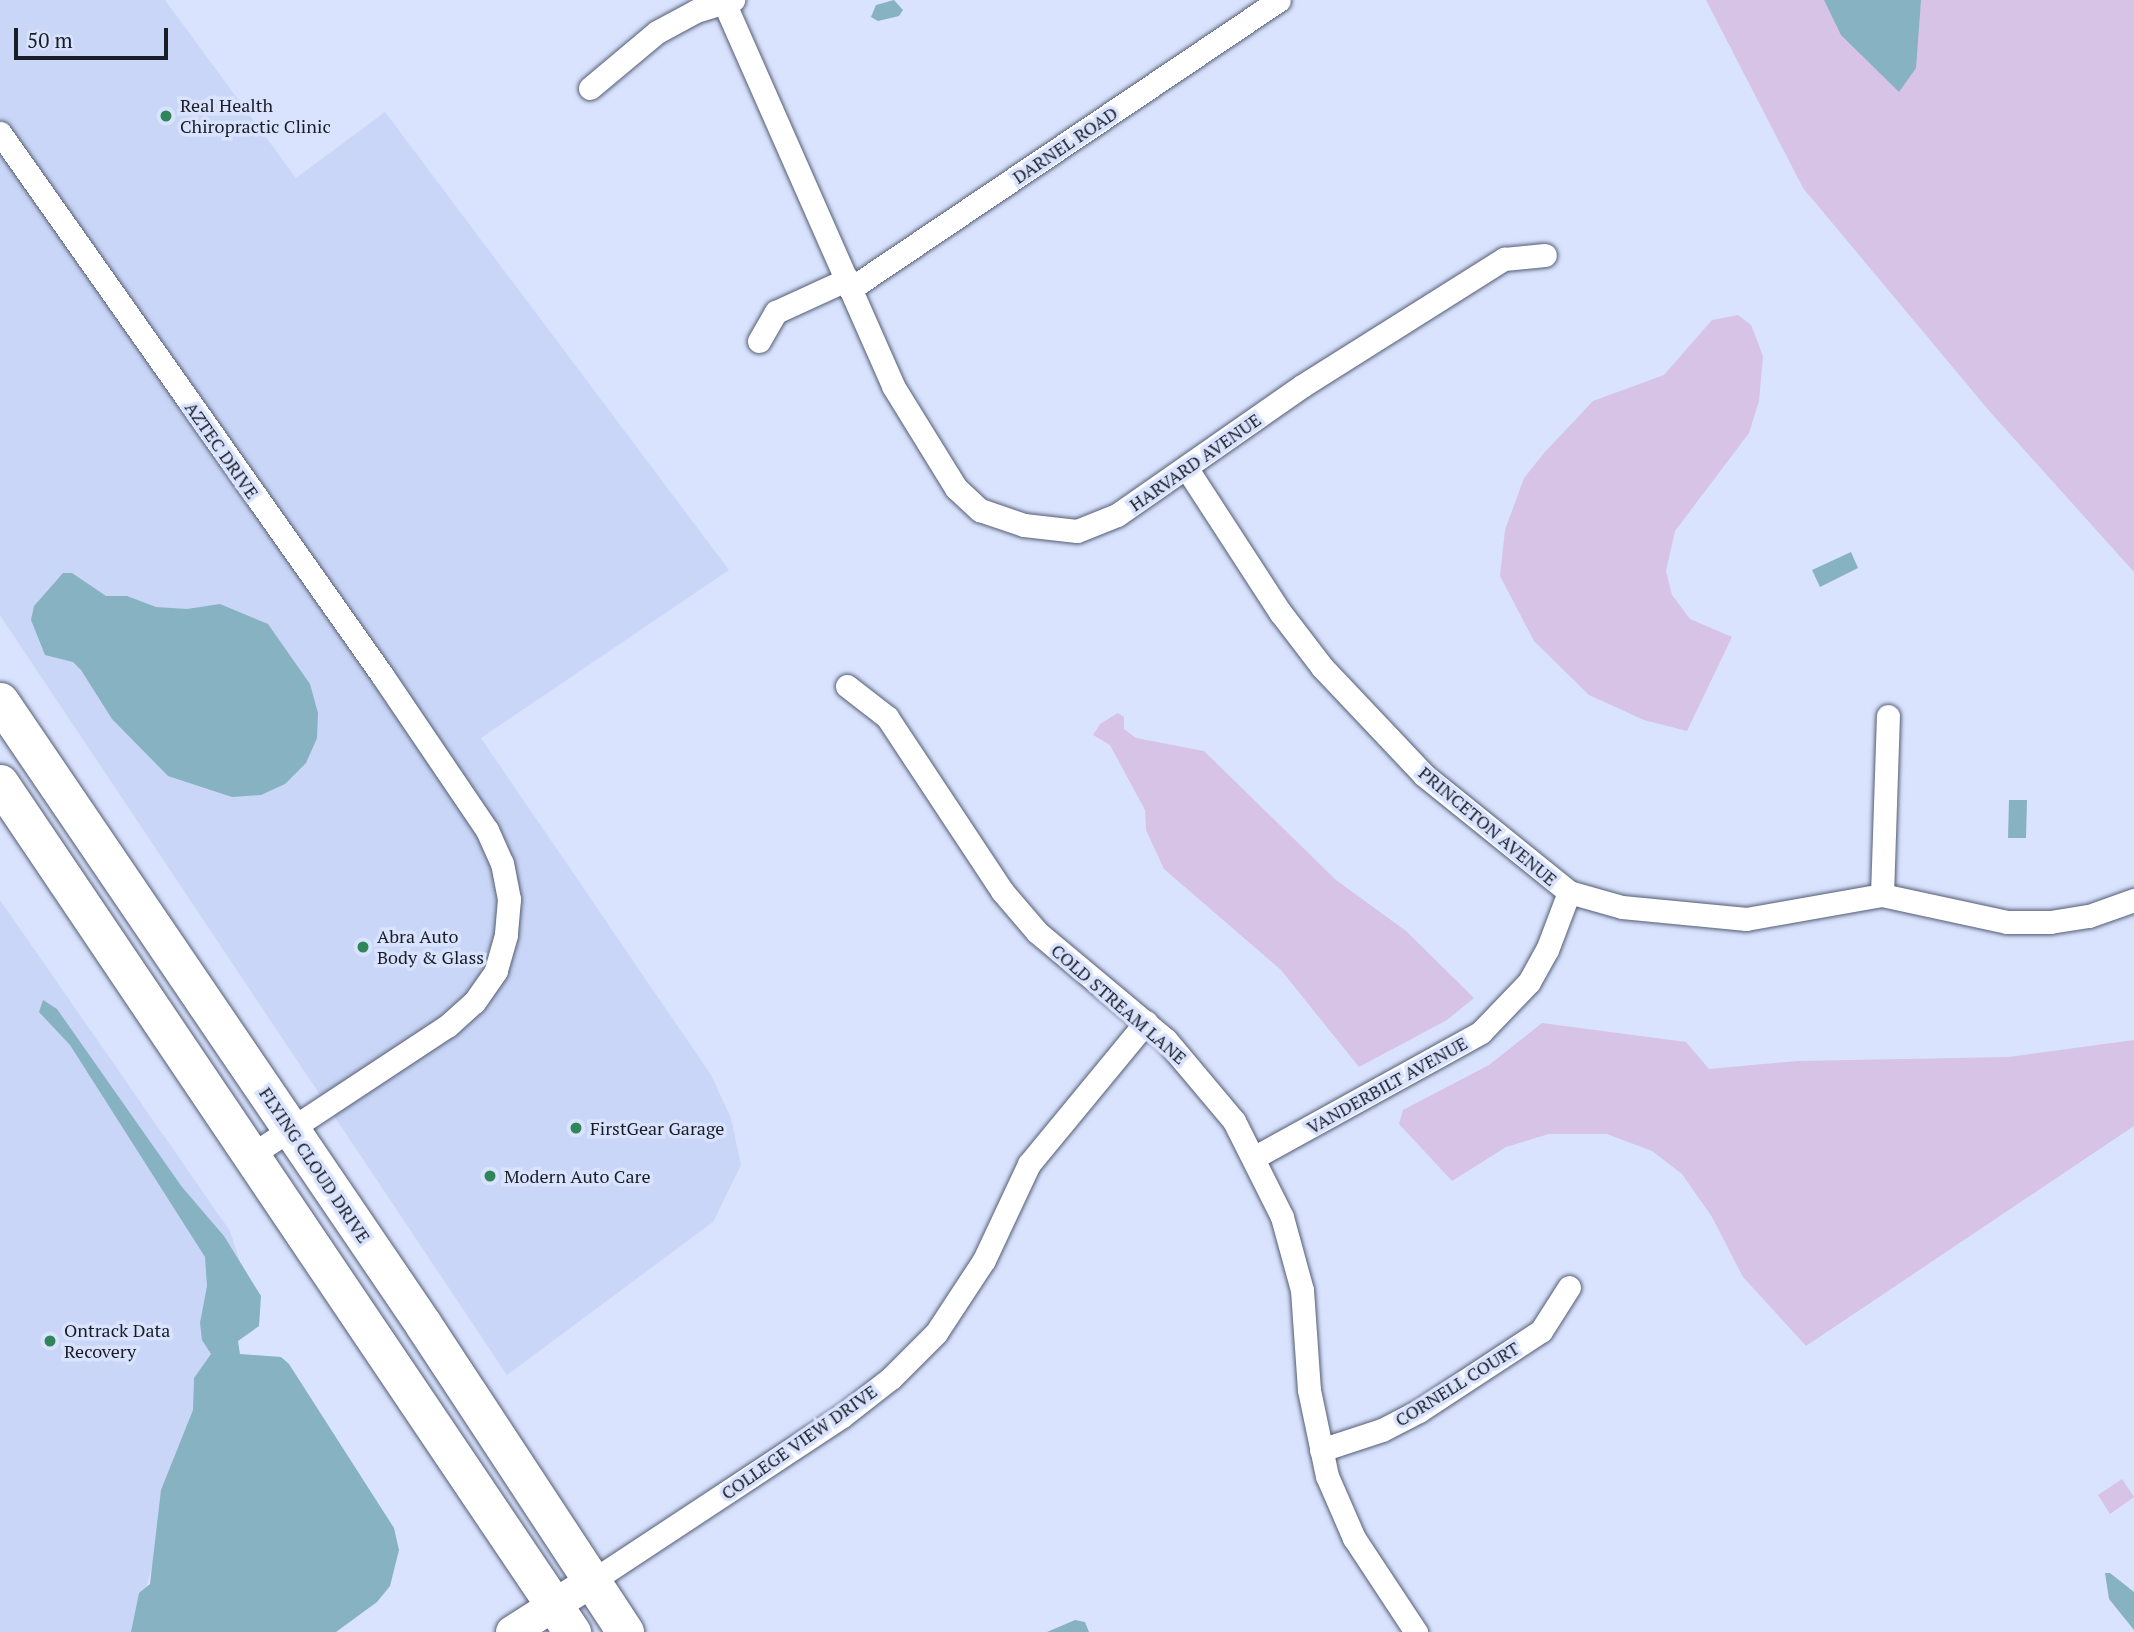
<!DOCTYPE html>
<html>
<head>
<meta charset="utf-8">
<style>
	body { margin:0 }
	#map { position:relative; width:2134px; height:1632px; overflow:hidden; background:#d9e3fe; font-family:"PT Serif",serif }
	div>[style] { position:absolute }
	.built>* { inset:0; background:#c9d6f7 }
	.green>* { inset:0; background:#d7c3e5 }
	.water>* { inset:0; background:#87b2c2 }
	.roads { filter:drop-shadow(0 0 2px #545d74) drop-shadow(0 0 2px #545d74) }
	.street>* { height:23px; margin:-11.5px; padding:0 11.5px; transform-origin:11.5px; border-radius:11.5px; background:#fff }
	.secondary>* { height:32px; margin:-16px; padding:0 16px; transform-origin:16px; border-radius:16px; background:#fff }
	.primary>* { height:37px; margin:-18.5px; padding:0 18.5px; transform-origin:18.5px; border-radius:18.5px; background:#fff }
	.dots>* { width:19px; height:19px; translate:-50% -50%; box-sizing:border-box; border:4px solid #d9e3fe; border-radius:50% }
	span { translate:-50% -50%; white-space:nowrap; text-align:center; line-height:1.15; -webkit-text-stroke:7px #d9e3fe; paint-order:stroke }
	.poi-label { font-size:18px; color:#191d26 }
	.left { translate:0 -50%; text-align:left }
	.street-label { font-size:18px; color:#191d26 }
	.scale { position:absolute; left:14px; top:28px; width:154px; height:32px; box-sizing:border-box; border:4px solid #191d26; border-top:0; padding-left:9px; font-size:21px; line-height:24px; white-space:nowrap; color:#191d26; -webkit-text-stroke:5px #d9e3fe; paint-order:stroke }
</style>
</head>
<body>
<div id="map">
	<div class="built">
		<i style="clip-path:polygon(0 0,165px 0,296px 178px,385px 112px,729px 570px,481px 738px,711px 1075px,731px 1118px,741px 1165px,713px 1222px,507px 1375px,0 615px)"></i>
		<i style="clip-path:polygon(0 900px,230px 1231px,244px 1274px,132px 1632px,0 1632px)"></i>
	</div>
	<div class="green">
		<i style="clip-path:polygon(1706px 0,2134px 0,2134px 572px,1991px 413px,1803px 188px)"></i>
		<i style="clip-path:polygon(1738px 315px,1751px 325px,1763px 356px,1759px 401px,1749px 433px,1675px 531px,1666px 571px,1672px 595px,1690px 619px,1732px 637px,1687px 731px,1644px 720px,1589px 695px,1534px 641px,1500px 576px,1505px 530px,1524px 478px,1544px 453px,1593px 401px,1664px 375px,1712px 320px)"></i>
		<i style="clip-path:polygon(1118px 713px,1124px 717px,1124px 729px,1136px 738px,1204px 751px,1336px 880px,1406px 931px,1474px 998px,1447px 1020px,1359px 1067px,1281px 970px,1164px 869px,1146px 830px,1145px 810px,1110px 745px,1093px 735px,1100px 724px)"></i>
		<i style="clip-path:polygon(1542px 1023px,1686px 1042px,1709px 1069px,1798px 1061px,2008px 1057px,2134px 1040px,2134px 1126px,1806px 1346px,1743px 1277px,1712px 1217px,1682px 1174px,1652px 1151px,1607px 1134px,1549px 1134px,1506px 1147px,1452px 1181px,1399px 1124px,1403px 1110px,1489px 1065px)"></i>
		<i style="clip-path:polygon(2122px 1479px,2134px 1497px,2110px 1514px,2098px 1495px)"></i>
	</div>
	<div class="water">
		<i style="clip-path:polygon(894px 0,903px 10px,899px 16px,878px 21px,871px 17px,876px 5px)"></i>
		<i style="clip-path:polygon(1824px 0,1921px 0,1916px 68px,1899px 92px,1841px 35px)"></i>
		<i style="clip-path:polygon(1851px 552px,1858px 568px,1820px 587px,1812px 570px)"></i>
		<i style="clip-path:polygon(63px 573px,72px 573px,106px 596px,127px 596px,156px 607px,187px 609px,220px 604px,268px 624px,310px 684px,318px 713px,317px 738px,306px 763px,285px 784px,261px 795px,232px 797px,168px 776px,112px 719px,81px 670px,73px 662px,45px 655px,31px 620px,34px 606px)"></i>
		<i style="clip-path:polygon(2009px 800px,2027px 800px,2026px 838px,2008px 838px)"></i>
		<i style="clip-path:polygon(43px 1000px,57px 1009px,182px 1187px,224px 1236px,261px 1296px,259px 1326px,238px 1341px,240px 1354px,281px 1357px,289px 1364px,394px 1528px,399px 1550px,390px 1586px,377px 1602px,336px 1632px,131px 1632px,139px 1593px,150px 1584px,161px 1490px,193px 1410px,194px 1378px,211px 1354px,202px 1340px,200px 1323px,207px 1286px,205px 1257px,70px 1045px,39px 1012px)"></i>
		<i style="clip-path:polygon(2105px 1573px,2110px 1573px,2134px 1592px,2134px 1630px,2109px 1599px)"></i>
		<i style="clip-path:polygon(1075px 1620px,1085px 1622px,1089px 1632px,1047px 1632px)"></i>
	</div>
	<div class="roads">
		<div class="street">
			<i style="left:723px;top:0;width:422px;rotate:66.2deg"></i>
			<i style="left:893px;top:386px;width:120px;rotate:58.3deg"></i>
			<i style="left:956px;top:488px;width:33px;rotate:43deg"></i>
			<i style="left:980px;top:510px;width:46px;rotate:18.8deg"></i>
			<i style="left:1024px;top:525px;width:53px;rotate:6.5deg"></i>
			<i style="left:1077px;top:531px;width:43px;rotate:-21.8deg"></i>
			<i style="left:1117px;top:515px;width:226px;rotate:-34.9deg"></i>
			<i style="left:1302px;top:386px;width:239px;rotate:-32.2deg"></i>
			<i style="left:1504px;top:259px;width:41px;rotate:-5.6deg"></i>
			<i style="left:590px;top:88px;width:87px;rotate:-39.9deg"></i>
			<i style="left:657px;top:32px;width:44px;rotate:-28.3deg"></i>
			<i style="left:696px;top:11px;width:39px;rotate:-17deg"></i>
			<i style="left:0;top:133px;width:663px;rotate:54.82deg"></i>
			<i style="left:382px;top:675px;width:187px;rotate:55.9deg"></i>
			<i style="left:487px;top:830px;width:36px;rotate:66deg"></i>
			<i style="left:502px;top:863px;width:37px;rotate:79deg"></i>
			<i style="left:509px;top:899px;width:36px;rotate:95deg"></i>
			<i style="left:506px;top:935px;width:37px;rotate:106deg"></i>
			<i style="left:496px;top:971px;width:38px;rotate:125deg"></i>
			<i style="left:474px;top:1002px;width:36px;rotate:138deg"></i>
			<i style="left:447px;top:1026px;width:235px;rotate:146.6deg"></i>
			<i style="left:850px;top:289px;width:517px;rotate:-33.97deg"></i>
			<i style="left:759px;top:341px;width:34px;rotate:-60deg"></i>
			<i style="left:776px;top:312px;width:79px;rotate:-24.6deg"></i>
			<i style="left:1187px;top:469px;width:171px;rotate:57deg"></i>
			<i style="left:1280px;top:612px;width:69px;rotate:52.6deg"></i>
			<i style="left:1322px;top:667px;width:149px;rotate:46.6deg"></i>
			<i style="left:1424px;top:775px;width:186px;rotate:38.9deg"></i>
			<i style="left:1569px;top:892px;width:55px;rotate:15.8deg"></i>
			<i style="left:1622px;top:907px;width:125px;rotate:5.5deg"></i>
			<i style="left:1746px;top:919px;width:138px;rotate:-10deg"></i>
			<i style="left:1882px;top:895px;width:128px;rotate:12.2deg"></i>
			<i style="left:2007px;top:922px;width:43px"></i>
			<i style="left:2050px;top:922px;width:39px;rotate:-9deg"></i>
			<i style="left:2089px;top:916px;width:48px;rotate:-19.6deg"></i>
			<i style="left:847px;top:686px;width:51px;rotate:37.8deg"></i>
			<i style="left:887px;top:717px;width:209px;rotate:56.5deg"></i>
			<i style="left:1002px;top:891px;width:54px;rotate:49.5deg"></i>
			<i style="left:1037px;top:932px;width:168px;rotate:39.9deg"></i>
			<i style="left:1166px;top:1040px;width:106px;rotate:50deg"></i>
			<i style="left:1234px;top:1121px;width:107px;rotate:63.4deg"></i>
			<i style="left:1282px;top:1217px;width:76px;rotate:74.7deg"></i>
			<i style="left:1302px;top:1290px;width:100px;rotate:86deg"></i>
			<i style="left:1309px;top:1390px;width:88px;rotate:78.2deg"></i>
			<i style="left:1327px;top:1476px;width:68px;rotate:66.5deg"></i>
			<i style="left:1354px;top:1538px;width:113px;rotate:56.6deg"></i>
			<i style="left:1882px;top:895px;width:179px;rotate:-88.1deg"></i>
			<i style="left:1255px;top:1157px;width:258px;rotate:-28.9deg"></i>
			<i style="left:1481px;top:1032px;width:69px;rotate:-46.2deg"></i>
			<i style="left:1529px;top:982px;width:37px;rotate:-61deg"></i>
			<i style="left:1547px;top:950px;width:62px;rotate:-69.2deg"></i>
			<i style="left:1321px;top:1450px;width:64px;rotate:-18.2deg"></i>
			<i style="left:1382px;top:1430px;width:42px;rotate:-27.2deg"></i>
			<i style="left:1419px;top:1411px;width:146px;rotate:-33.3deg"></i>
			<i style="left:1541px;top:1331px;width:52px;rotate:-57.5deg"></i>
			<i style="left:592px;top:1581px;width:298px;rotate:-33.4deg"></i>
			<i style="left:841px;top:1417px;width:63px;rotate:-38deg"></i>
			<i style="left:891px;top:1378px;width:64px;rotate:-45deg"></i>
			<i style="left:936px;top:1333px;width:87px;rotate:-56.7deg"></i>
			<i style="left:984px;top:1260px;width:106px;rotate:-64.9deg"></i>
			<i style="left:1029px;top:1164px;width:184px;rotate:-50.5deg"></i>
		</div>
		<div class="secondary">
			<i style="left:512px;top:1632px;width:95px;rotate:-32.5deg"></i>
		</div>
		<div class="primary">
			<i style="left:0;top:701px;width:753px;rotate:55.82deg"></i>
			<i style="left:423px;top:1324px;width:368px;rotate:56.7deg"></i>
			<i style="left:0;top:783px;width:1024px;rotate:56.03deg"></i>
		</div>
	</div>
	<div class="dots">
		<i style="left:166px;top:116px;background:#318659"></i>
		<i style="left:363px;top:947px;background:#318659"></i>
		<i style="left:576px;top:1128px;background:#318659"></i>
		<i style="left:490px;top:1176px;background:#318659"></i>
		<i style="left:50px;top:1341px;background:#318659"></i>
	</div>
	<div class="poi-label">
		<span class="left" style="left:180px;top:116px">Real Health<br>Chiropractic Clinic</span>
		<span class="left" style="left:377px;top:947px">Abra Auto<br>Body &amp; Glass</span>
		<span class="left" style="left:590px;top:1128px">FirstGear Garage</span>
		<span class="left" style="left:504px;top:1176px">Modern Auto Care</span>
		<span class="left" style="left:64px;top:1341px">Ontrack Data<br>Recovery</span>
	</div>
	<div class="street-label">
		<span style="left:1065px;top:145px;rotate:-34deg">DARNEL ROAD</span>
		<span style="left:222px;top:450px;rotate:55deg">AZTEC DRIVE</span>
		<span style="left:1195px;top:462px;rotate:-35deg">HARVARD AVENUE</span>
		<span style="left:1488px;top:826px;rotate:40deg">PRINCETON AVENUE</span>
		<span style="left:1119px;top:1004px;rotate:41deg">COLD STREAM LANE</span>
		<span style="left:1387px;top:1085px;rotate:-29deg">VANDERBILT AVENUE</span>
		<span style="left:315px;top:1165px;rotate:56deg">FLYING CLOUD DRIVE</span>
		<span style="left:1457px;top:1384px;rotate:-32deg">CORNELL COURT</span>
		<span style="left:799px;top:1442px;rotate:-35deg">COLLEGE VIEW DRIVE</span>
	</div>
	<div class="scale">50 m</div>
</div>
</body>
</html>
